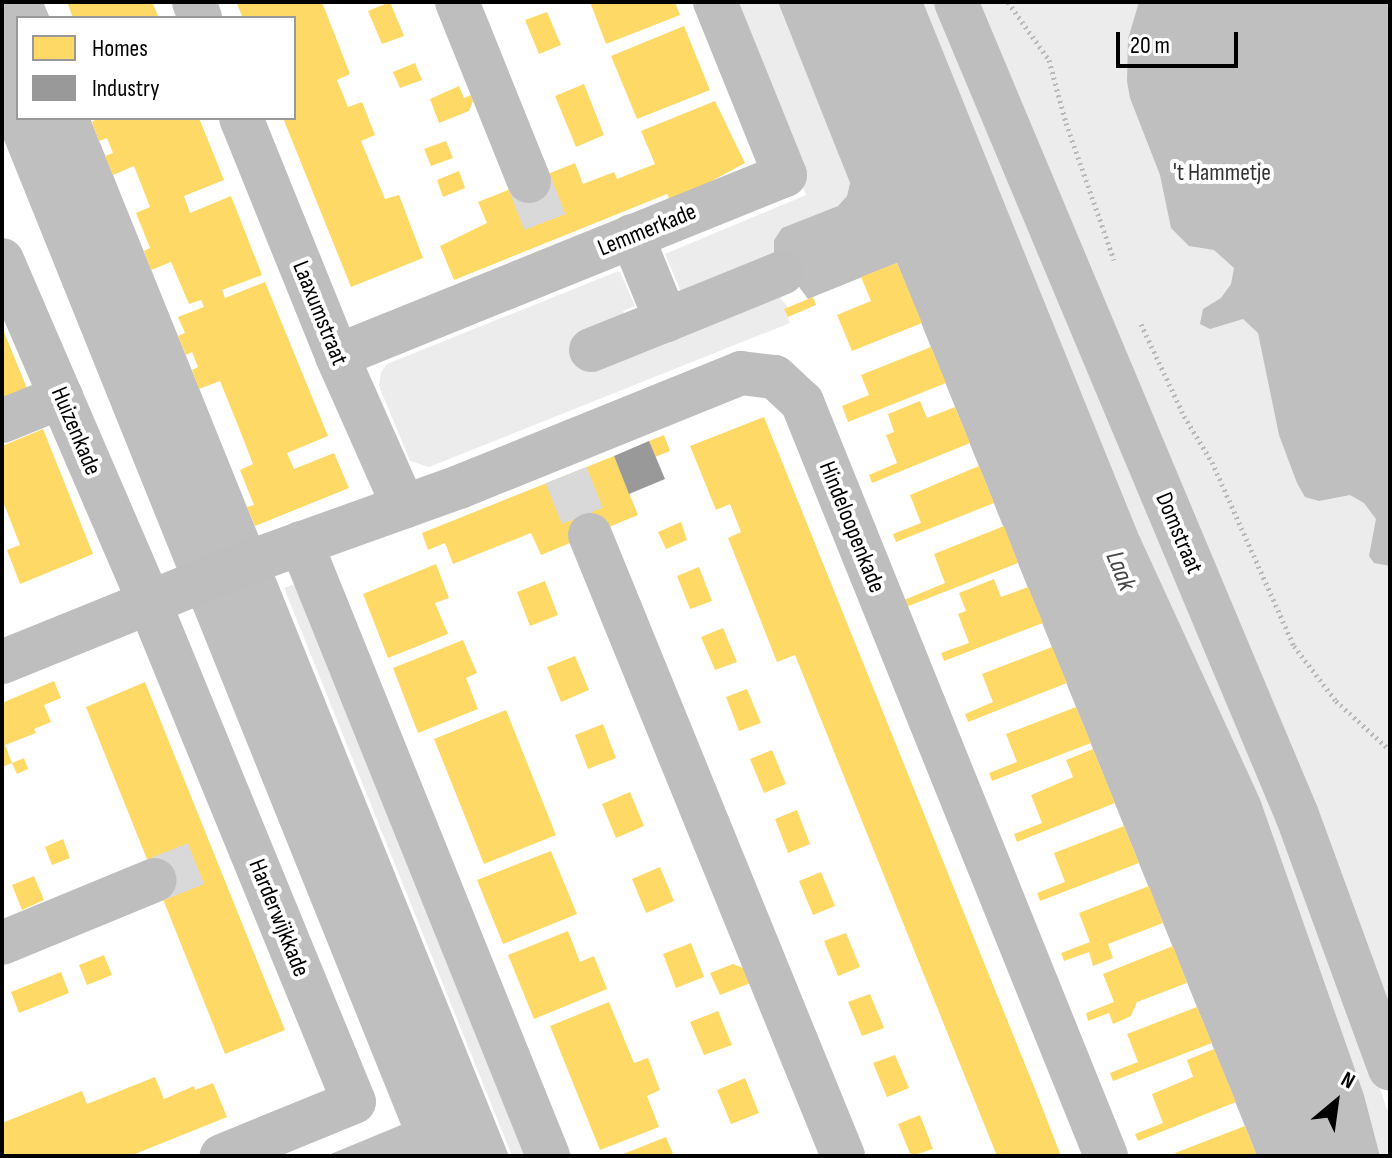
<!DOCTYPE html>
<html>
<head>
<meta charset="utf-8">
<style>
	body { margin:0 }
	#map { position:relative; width:1392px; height:1158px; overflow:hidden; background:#fff; font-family:"Sofia Sans Condensed",sans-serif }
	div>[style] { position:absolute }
	.green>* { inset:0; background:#ececec }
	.water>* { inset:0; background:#bfbfbf }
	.homes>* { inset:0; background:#ffd966 }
	.industry>* { inset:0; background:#999 }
	.minor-tunnel>* { height:44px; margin-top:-22px; transform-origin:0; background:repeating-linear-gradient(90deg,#d9d9d9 0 44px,transparent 0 66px) }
	.path>* { height:5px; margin-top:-2.5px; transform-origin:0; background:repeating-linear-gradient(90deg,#b9b9b9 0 2px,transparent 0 6px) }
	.minor>* { height:44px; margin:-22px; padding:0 22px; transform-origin:22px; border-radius:22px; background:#bebebe }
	span { translate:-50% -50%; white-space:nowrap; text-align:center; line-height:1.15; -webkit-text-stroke:8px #fff; paint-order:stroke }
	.park-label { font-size:24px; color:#333 }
	.street-label { font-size:24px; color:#000 }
	.water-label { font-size:26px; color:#444; font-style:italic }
	.frame { position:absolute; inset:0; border:4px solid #000; pointer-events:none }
	.legend { position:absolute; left:16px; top:16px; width:280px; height:104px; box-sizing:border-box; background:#fff; border:2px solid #999; margin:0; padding:10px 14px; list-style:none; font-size:24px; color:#000 }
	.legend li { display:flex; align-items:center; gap:16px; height:40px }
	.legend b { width:40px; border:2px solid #999 }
	.north { position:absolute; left:1296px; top:1062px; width:80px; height:80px; -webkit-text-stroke:6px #fff; paint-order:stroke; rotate:29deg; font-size:22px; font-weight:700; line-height:32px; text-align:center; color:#000 }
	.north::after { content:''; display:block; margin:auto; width:28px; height:36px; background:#000; clip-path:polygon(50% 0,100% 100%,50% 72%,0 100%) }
	.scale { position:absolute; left:1116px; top:32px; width:122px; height:36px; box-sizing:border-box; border:4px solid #000; border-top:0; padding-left:10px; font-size:24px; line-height:28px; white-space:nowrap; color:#000; -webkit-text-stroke:6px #fff; paint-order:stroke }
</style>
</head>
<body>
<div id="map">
	<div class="green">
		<i style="clip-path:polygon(729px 2px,779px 2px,850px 183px,847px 196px,838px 206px,782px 228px,774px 240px,774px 253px,684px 299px,665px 254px,806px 195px)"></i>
		<i style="clip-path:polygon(923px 2px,940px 2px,1353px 1008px,1390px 1118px,1390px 1156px,1380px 1156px,1364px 1095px,1260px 799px,1138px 533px)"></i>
		<i style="clip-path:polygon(970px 2px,1390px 2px,1390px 1075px)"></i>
		<i style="clip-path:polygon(616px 272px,620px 272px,635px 306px,623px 311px,628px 322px,773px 289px,788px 307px,785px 309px,790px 323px,429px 467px,410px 461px,379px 386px,381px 372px,387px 364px)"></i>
		<i style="clip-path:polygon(303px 581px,535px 1156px,512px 1156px,284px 588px)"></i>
	</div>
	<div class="water">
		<i style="clip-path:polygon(2px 2px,43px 2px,50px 18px,18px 18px,18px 118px,90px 118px,509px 1156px,326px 1156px,401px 1125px,2px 135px)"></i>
		<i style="clip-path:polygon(778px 2px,923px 2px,1138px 533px,1260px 799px,1364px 1095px,1380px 1156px,1257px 1156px,897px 263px,808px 299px,774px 253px,774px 240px,782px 228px,838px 206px,847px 196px,850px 183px)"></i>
		<i style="clip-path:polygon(1139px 2px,1390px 2px,1390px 566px,1374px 563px,1369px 556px,1376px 519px,1364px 503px,1350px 495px,1319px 501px,1305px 497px,1297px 483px,1279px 435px,1258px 333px,1243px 319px,1210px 329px,1200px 324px,1203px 309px,1221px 298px,1231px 284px,1234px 268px,1214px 250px,1189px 246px,1171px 228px,1160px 175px,1130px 98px,1127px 81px,1128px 39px)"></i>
	</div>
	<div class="homes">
		<i style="clip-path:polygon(67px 2px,152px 2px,159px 18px,73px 18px)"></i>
		<i style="clip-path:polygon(236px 2px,322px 2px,350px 74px,337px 80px,348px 107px,362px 102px,375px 135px,361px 141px,385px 199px,399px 195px,423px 258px,351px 287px,283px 118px,294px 118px,294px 18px,243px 18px)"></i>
		<i style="clip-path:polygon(390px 2px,404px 36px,382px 44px,368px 11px)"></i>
		<i style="clip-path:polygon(590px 2px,675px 2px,680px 15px,606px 44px)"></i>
		<i style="clip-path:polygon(547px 12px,561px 45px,539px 54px,525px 20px)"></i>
		<i style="clip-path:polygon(684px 26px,710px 90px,637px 119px,611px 56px)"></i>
		<i style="clip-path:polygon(415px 63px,422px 80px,400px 88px,393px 72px)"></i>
		<i style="clip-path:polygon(584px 84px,604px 135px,576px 147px,555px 96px)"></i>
		<i style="clip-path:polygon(459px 86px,464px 98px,471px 95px,473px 101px,469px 111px,439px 123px,430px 99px)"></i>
		<i style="clip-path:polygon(715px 101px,745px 163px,671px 203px,667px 194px,454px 280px,440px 246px,487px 223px,478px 202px,575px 163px,583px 184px,614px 172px,617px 179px,655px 164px,641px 131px)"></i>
		<i style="clip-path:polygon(98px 118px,199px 118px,224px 180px,184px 196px,190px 213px,231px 196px,262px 275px,222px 290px,225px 298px,265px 282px,328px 436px,287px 453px,294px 469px,334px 453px,349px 488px,255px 526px,247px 507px,254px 505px,240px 470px,253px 464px,237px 423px,220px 381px,199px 389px,192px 370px,198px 367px,192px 352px,186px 355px,178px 336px,185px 333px,178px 317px,204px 307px,201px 300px,189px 304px,171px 262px,151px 270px,144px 251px,150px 248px,136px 213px,150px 207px,134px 166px,113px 175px,105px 156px,113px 153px,107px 138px,99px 141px,92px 122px)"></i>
		<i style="clip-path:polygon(446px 141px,453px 158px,431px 166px,424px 149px)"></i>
		<i style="clip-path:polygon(459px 171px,465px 188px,443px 197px,437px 180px)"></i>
		<i style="clip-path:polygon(897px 263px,922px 323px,852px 351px,837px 315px,871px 301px,861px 277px)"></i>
		<i style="clip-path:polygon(813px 297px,816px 305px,788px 317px,784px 309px)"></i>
		<i style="clip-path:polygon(2px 327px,31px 398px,2px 410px)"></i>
		<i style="clip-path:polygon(931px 347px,946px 383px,848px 422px,842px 406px,869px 395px,861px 375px)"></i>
		<i style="clip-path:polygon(920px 401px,927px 418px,955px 407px,970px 443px,872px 483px,869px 475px,897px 463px,886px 435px,894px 432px,888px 414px)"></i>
		<i style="clip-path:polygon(764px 417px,1035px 1089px,1061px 1156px,997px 1156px,795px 655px,777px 662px,728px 538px,741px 532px,730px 504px,716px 510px,690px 446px)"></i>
		<i style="clip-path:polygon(43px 429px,93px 554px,20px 584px,7px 550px,20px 545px,2px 499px,2px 446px)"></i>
		<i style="clip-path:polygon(664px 435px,670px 451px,655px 457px,649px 441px)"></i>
		<i style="clip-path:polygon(614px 456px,638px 515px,541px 555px,531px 533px,453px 564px,445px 543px,428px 550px,422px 533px)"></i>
		<i style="clip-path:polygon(979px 466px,994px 503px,896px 542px,893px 534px,921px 523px,910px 495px)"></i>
		<i style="clip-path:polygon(681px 522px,687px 540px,666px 549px,658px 532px)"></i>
		<i style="clip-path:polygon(1004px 526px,1018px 563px,906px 607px,904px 600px,945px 583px,934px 554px)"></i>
		<i style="clip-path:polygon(436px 564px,449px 598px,435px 603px,448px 634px,388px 658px,363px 594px)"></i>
		<i style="clip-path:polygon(699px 567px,712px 601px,690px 609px,677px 576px)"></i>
		<i style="clip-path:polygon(994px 579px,1001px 597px,1028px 587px,1043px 623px,944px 661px,941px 653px,969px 643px,958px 614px,966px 611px,959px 593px)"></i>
		<i style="clip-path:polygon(545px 581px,558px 615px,530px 626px,517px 592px)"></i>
		<i style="clip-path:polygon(723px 628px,737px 662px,715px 670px,701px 637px)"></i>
		<i style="clip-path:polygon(463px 640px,477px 673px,466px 678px,478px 709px,418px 733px,393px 668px)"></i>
		<i style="clip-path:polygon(1052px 647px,1067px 683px,968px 722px,965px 714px,993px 702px,982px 674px)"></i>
		<i style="clip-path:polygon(575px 656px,589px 690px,561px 702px,547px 667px)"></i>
		<i style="clip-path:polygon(54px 681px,61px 698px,44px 705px,51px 722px,34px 729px,36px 733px,5px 745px,12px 763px,24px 758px,28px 769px,17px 774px,12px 763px,2px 767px,2px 703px)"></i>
		<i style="clip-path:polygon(145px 682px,285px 1030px,225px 1054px,86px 707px)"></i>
		<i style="clip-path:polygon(747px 689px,761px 723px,739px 731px,726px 697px)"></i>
		<i style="clip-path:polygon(1076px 707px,1091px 743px,992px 781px,989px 773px,1017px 762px,1006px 734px)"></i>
		<i style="clip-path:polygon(506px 710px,556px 835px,484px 864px,434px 739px)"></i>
		<i style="clip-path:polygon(603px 724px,616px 758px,588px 769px,575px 735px)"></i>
		<i style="clip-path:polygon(1093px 749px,1115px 803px,1017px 842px,1014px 834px,1042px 823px,1031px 795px,1073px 777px,1066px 760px)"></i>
		<i style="clip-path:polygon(772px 750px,786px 784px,764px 793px,750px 759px)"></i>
		<i style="clip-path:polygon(630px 792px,644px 826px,616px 838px,602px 804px)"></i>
		<i style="clip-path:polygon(797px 810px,810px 844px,788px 853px,775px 819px)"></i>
		<i style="clip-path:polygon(1124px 826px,1139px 863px,1040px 901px,1037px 893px,1065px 882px,1054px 853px)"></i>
		<i style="clip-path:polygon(63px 839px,70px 858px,52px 865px,45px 847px)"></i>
		<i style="clip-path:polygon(551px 851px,577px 914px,503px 944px,477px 880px)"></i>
		<i style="clip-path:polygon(660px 867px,674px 901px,646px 913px,632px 879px)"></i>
		<i style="clip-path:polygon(821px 872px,835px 906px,813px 915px,799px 881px)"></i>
		<i style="clip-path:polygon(34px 876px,44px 900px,22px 910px,12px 885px)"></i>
		<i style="clip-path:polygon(1149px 886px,1163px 923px,1108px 944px,1113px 958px,1093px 966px,1089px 952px,1064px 961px,1061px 953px,1090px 942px,1079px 913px)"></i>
		<i style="clip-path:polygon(568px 931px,580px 962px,594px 956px,607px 989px,534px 1019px,508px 955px)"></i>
		<i style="clip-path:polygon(846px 933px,860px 967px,838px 976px,824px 941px)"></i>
		<i style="clip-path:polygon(691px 943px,704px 977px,676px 988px,663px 954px)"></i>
		<i style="clip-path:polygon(1173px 946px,1187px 983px,1137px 1002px,1131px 1016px,1113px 1024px,1109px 1013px,1088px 1021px,1086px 1013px,1114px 1002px,1103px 974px)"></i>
		<i style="clip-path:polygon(104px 955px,112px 975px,87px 985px,79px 965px)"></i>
		<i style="clip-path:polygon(733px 964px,748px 970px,753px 982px,720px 995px,710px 973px)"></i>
		<i style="clip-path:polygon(61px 972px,69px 993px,19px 1013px,11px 992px)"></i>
		<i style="clip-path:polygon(870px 994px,884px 1028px,862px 1036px,848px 1002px)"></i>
		<i style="clip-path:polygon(609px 1002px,634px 1063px,648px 1058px,660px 1090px,647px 1096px,659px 1127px,600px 1150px,550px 1026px)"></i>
		<i style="clip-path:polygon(1197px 1007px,1212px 1043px,1113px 1081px,1110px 1073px,1138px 1062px,1127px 1034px)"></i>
		<i style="clip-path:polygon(718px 1011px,732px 1045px,704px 1055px,690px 1022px)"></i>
		<i style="clip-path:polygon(1214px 1049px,1236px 1102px,1138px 1141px,1135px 1134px,1163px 1123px,1152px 1094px,1193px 1077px,1187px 1060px)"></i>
		<i style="clip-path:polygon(895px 1055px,909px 1088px,887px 1097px,873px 1063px)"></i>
		<i style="clip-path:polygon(155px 1077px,164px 1099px,194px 1086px,195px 1090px,213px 1083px,227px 1117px,130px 1156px,2px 1156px,2px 1123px,82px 1091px,87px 1104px)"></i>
		<i style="clip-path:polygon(745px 1078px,759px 1113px,731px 1124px,717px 1090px)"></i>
		<i style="clip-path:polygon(920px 1115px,933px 1149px,911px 1156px,898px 1124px)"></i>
		<i style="clip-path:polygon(1245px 1126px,1257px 1156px,1176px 1156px,1175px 1153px)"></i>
		<i style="clip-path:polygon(666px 1137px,674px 1156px,618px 1156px)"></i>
	</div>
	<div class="industry">
		<i style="clip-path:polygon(649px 441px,665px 479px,629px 494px,614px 456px)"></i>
	</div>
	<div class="minor-tunnel">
		<i style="left:529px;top:181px;width:64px;rotate:69deg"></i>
		<i style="left:566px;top:475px;width:65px;rotate:68.2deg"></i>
		<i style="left:155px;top:880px;width:65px;rotate:-21.8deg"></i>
	</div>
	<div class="path">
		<i style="left:1008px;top:2px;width:71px;rotate:54.7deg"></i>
		<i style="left:1049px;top:60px;width:65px;rotate:74.9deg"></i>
		<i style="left:1066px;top:123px;width:145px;rotate:70.7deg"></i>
		<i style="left:1141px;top:324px;width:102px;rotate:64.9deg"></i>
		<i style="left:1184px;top:416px;width:54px;rotate:58.7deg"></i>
		<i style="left:1212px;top:462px;width:201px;rotate:66deg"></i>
		<i style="left:1294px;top:646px;width:69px;rotate:52.6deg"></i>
		<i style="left:1336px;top:701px;width:73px;rotate:42.2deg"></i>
	</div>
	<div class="minor">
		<i style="left:194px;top:2px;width:17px;rotate:69deg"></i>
		<i style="left:457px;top:2px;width:193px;rotate:68.1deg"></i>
		<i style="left:956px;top:2px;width:882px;rotate:67.25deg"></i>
		<i style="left:1297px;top:815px;width:270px;rotate:69.9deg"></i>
		<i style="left:241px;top:118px;width:257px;rotate:68deg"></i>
		<i style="left:337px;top:356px;width:165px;rotate:66.1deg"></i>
		<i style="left:632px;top:236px;width:91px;rotate:68deg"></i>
		<i style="left:666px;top:320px;width:125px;rotate:-22.1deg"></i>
		<i style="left:2px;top:260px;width:372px;rotate:66.7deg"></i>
		<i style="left:149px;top:602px;width:540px;rotate:67.71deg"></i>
		<i style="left:354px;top:1102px;width:143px;rotate:157.8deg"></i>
		<i style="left:591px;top:350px;width:81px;rotate:-21.8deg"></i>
		<i style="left:337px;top:356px;width:483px;rotate:-22deg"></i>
		<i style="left:785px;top:175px;width:187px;rotate:-112deg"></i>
		<i style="left:2px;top:421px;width:64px;rotate:-22.1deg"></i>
		<i style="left:590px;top:535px;width:671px;rotate:67.83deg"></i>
		<i style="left:301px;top:543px;width:661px;rotate:68.05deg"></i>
		<i style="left:2px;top:662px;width:273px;rotate:-22deg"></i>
		<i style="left:255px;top:560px;width:217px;rotate:-19.7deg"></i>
		<i style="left:459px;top:487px;width:304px;rotate:-22deg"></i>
		<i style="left:741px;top:373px;width:34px;rotate:7deg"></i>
		<i style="left:775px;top:377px;width:37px;rotate:43deg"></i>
		<i style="left:802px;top:402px;width:813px;rotate:68.04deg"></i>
		<i style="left:2px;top:943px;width:165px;rotate:-22.4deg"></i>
	</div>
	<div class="park-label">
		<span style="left:1222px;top:173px">'t Hammetje</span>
	</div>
	<div class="street-label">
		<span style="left:647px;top:230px;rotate:-22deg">Lemmerkade</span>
		<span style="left:320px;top:313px;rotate:68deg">Laaxumstraat</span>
		<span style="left:76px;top:431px;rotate:67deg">Huizenkade</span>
		<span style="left:852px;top:527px;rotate:68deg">Hindeloopenkade</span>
		<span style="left:1179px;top:533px;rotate:67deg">Domstraat</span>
		<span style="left:279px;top:918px;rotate:68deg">Harderwijkkade</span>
	</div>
	<div class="water-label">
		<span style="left:1120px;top:571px;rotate:68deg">Laak</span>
	</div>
	<div class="frame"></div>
	<ul class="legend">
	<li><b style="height:22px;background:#ffd966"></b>Homes</li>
	<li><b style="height:22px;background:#999"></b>Industry</li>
	</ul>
	<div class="north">N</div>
	<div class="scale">20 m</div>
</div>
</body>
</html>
